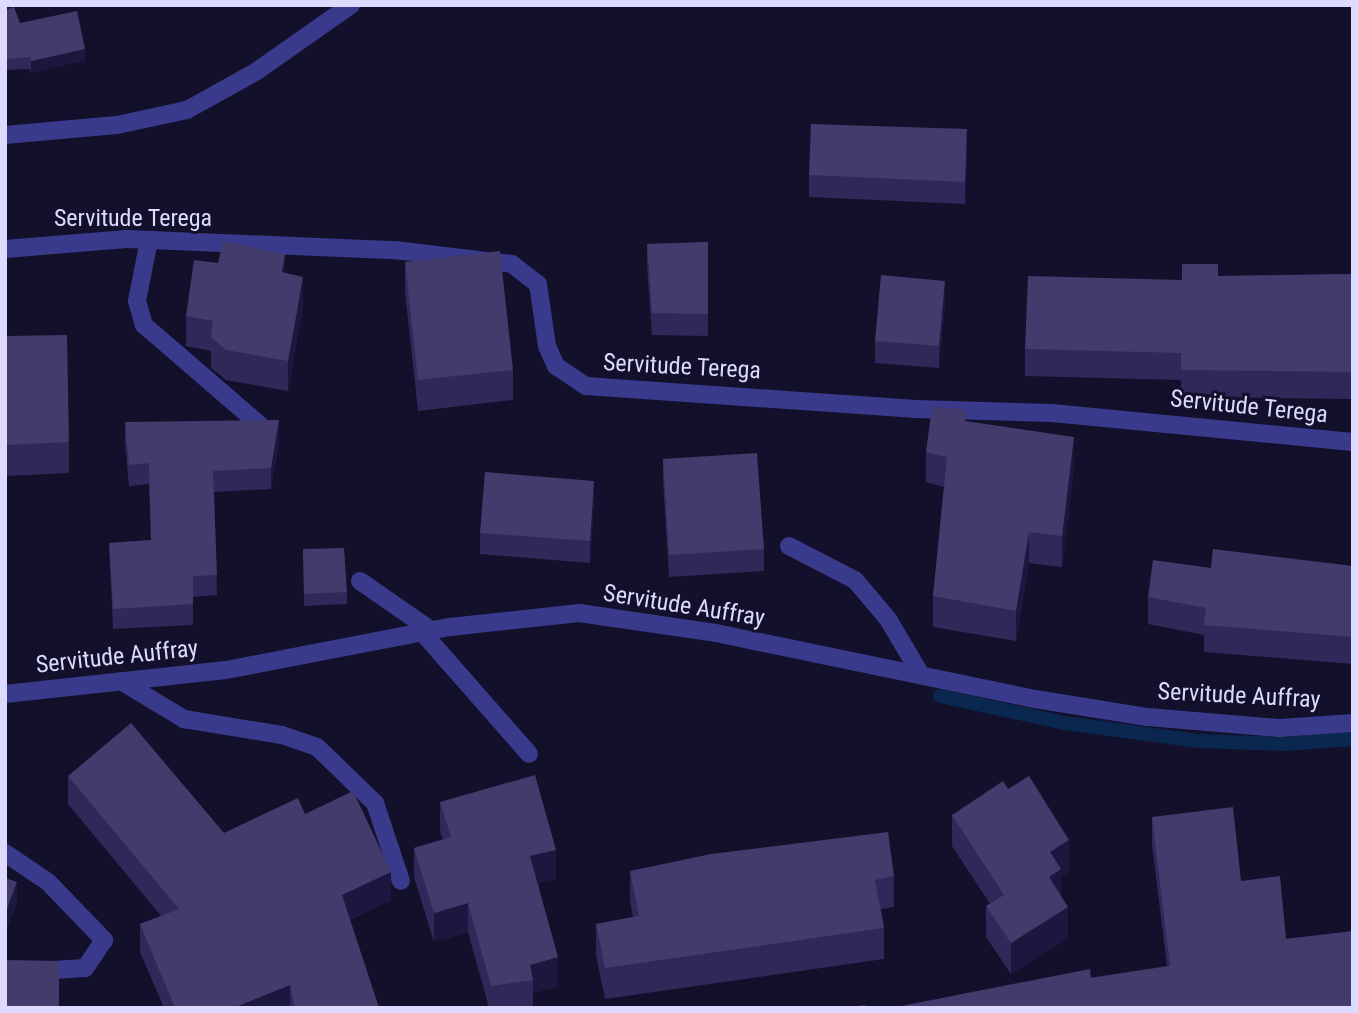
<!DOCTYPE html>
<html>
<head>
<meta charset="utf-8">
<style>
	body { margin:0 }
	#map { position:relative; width:1358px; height:1013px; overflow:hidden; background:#13102b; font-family:"Roboto Condensed",sans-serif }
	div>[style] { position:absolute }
	.stream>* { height:14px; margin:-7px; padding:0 7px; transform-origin:7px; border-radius:7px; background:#0a274f }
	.service>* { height:18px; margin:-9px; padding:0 9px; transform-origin:9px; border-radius:9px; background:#393a8c }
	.minor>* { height:18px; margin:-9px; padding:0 9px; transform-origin:9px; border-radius:9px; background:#393a8c }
	.tertiary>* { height:18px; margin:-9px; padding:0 9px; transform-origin:9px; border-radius:9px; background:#393a8c }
	.wall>* { inset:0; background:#2f2859 }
	.shaded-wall>* { inset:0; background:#1c173f }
	.building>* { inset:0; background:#423b6b }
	span { translate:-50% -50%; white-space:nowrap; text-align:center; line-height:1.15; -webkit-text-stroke:6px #13102b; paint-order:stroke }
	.street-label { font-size:24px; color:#dcdaff }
	.frame { position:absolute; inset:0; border:7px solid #dcdaff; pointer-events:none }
</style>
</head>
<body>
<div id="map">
	<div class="stream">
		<i style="left:940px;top:696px;width:128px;rotate:12.2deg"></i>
		<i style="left:1065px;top:723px;width:135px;rotate:7.7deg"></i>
		<i style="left:1199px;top:741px;width:84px;rotate:2deg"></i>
		<i style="left:1283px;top:744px;width:70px;rotate:-4.1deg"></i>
	</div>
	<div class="service">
		<i style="left:149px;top:240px;width:62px;rotate:101.1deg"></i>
		<i style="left:137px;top:301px;width:25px;rotate:74deg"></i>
		<i style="left:144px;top:325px;width:155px;rotate:40.8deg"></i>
		<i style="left:789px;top:546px;width:74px;rotate:27.3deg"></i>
		<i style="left:855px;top:580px;width:51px;rotate:49.8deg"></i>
		<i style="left:888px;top:619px;width:65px;rotate:59.5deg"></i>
		<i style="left:360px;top:581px;width:88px;rotate:34.8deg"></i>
		<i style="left:422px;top:632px;width:162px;rotate:48.7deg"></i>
	</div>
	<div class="minor">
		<i style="left:5px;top:135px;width:112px;rotate:-5.1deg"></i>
		<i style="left:117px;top:125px;width:72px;rotate:-12.1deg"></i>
		<i style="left:187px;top:110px;width:80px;rotate:-29.1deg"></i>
		<i style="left:257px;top:71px;width:115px;rotate:-35.1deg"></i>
		<i style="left:5px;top:249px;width:122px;rotate:-4.7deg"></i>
		<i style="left:127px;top:239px;width:268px;rotate:2.4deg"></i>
		<i style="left:395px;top:250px;width:118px;rotate:6.8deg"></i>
		<i style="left:512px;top:264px;width:33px;rotate:38deg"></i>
		<i style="left:538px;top:284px;width:63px;rotate:81.7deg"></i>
		<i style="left:547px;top:346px;width:22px;rotate:66deg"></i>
		<i style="left:556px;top:366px;width:36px;rotate:34deg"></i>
		<i style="left:586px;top:386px;width:331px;rotate:4deg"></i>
		<i style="left:916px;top:409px;width:136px;rotate:1.7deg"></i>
		<i style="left:1052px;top:413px;width:302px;rotate:5.5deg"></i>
		<i style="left:121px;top:681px;width:74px;rotate:31.1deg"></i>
		<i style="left:184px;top:719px;width:99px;rotate:9.3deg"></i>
		<i style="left:282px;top:735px;width:37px;rotate:19deg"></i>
		<i style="left:317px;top:747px;width:81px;rotate:44deg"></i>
		<i style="left:375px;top:803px;width:82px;rotate:71.6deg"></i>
		<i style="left:5px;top:853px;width:52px;rotate:34deg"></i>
		<i style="left:48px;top:882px;width:81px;rotate:46deg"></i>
		<i style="left:104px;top:940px;width:34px;rotate:124deg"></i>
		<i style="left:85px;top:968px;width:80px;rotate:176.4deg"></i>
	</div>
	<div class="tertiary">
		<i style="left:5px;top:694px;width:222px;rotate:-6.2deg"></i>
		<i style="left:226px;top:670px;width:228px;rotate:-10.9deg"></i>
		<i style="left:450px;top:627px;width:130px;rotate:-6.2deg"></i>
		<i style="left:579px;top:613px;width:138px;rotate:8.3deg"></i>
		<i style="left:716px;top:633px;width:326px;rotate:11.7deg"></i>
		<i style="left:1035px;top:699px;width:114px;rotate:9.1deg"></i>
		<i style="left:1148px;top:717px;width:132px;rotate:4.8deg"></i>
		<i style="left:1280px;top:728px;width:73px;rotate:-3.9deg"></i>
	</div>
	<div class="wall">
		<i style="clip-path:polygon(5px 10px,20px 23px,85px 60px,31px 73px,30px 69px,5px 70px)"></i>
		<i style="clip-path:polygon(967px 151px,965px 204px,809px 197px,809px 175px)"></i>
		<i style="clip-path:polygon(708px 242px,708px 336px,652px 335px,647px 266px,647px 244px)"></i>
		<i style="clip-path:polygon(405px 262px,513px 370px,513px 400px,418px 411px,405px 292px)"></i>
		<i style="clip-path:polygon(285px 273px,303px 307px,288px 391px,226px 380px,211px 368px,211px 351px,186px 346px,186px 316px)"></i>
		<i style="clip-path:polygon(1353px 274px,1353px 411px,1352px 399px,1181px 397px,1181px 380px,1025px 376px,1025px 349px,1182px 280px,1218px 276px)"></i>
		<i style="clip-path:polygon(945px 303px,939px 368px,875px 363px,875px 341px)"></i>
		<i style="clip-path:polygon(5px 336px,69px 442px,69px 473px,5px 476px)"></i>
		<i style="clip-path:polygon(967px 421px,1074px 467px,1062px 567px,1029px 563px,1016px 641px,933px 627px,933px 596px,944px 487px,926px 482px,926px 452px)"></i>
		<i style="clip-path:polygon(125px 422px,279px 441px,271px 489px,214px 492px,217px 595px,193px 597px,193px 625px,113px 629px,109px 543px,151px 540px,149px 484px,129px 486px,125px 443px)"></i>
		<i style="clip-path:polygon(663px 459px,764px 549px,764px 571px,669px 577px,663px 481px)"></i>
		<i style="clip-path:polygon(594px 502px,590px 563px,480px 554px,480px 533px)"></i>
		<i style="clip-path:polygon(303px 549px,347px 592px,347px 604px,304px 606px)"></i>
		<i style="clip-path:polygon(1353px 566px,1353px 664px,1204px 652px,1204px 635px,1148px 624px,1148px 597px,1211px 568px)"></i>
		<i style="clip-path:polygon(68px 776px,224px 833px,305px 814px,391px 900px,350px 920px,379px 1008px,164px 1008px,140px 952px,140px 924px,161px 916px,68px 804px)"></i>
		<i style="clip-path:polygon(1008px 789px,1069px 871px,1061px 876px,1061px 896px,1068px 938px,1011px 974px,986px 937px,986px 906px,990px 904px,952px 846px,952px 815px)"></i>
		<i style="clip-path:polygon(440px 802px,556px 879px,538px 883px,558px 986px,533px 993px,533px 1008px,489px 1008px,468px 932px,434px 942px,414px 877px,414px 848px,443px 840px,440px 831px)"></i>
		<i style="clip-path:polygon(1152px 817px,1241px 881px,1286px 939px,1353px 931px,1353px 1008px,891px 1008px,1167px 966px,1152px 845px)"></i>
		<i style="clip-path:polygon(630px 871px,894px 876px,894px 907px,881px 909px,884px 928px,884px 959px,605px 999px,596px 955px,596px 924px,633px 917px,630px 901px)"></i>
	</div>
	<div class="shaded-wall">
		<i style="clip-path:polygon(85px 49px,85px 60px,31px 73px,31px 61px)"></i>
		<i style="clip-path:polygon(967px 129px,967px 151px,965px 204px,965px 182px)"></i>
		<i style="clip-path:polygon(285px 254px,285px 285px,282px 272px)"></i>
		<i style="clip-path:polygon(303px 277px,303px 307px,288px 391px,288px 361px)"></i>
		<i style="clip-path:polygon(945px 281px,945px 303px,939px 368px,939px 346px)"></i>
		<i style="clip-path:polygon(279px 420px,279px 441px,271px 489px,271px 468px)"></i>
		<i style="clip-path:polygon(1074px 437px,1074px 467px,1062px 567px,1062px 536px)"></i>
		<i style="clip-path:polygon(594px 481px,594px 502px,590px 563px,590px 541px)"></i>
		<i style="clip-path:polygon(1029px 532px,1029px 563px,1016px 641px,1016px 611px)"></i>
		<i style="clip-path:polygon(1069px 840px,1069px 871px,1061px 876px,1061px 899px,1049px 908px,1050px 852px)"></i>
		<i style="clip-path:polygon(556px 850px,556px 879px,530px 885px,530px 856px)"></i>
		<i style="clip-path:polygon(7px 855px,7px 876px,5px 882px,5px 861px)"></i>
		<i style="clip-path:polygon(391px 872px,391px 900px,342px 923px,342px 895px)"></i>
		<i style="clip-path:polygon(17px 882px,17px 903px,5px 935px,5px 914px)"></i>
		<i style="clip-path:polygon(468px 903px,468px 932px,434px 942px,434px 913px)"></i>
		<i style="clip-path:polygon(1068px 907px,1068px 938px,1011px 974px,1011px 943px)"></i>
		<i style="clip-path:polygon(558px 957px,558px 986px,533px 993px,533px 980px,530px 965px)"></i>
		<i style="clip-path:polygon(290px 985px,290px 1008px,233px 1008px)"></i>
	</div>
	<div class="building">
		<i style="clip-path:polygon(14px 7px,20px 23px,77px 11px,85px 49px,31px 61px,30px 57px,5px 59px,5px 10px)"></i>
		<i style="clip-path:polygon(811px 124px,967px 129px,965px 182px,809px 175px)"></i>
		<i style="clip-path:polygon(223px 241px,285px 254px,282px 272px,303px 277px,288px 361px,226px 350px,211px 337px,213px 321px,186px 316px,194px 260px,218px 263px)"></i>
		<i style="clip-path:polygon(708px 242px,708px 314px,652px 313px,647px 244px)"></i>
		<i style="clip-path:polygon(500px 251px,513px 370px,418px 380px,405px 262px)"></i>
		<i style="clip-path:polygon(1182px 264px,1218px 264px,1218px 276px,1353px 274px,1353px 383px,1352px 372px,1181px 370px,1181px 353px,1025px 349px,1028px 276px,1182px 280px)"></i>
		<i style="clip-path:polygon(881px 275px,945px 281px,939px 346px,875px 341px)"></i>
		<i style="clip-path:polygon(67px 335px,69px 442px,5px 445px,5px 336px)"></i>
		<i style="clip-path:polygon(932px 406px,967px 410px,965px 421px,1074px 437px,1062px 536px,1029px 532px,1016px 611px,933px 596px,947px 457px,926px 452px)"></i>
		<i style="clip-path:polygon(279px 420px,271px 468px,213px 471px,217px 575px,193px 576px,193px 604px,113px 609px,109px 543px,151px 540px,149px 463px,129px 465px,125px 422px)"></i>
		<i style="clip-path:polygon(757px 453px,764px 549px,669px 555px,663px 459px)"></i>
		<i style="clip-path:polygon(485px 472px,594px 481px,590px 541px,480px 533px)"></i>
		<i style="clip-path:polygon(344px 548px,347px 592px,304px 594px,303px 549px)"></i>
		<i style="clip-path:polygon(1213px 549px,1353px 566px,1353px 637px,1204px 625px,1206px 608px,1148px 597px,1153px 560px,1211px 568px)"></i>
		<i style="clip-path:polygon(131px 723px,224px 833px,298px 798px,305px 814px,353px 791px,391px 872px,342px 895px,379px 1008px,295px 1008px,290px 985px,233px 1008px,175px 1008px,140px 924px,179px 909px,68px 776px)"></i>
		<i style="clip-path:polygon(535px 775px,556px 850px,530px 856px,558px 957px,530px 965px,533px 980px,491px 986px,468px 903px,434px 913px,414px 848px,451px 837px,440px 802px)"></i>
		<i style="clip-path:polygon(1029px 776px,1069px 840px,1050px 852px,1061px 869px,1049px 877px,1068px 907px,1011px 943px,986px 906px,1004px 895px,952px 815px,1003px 781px,1008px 789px)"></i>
		<i style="clip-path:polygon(1233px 807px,1241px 881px,1280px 876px,1286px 939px,1353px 931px,1353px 1006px,1337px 1008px,891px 1008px,1090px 969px,1091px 978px,1170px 966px,1152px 817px)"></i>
		<i style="clip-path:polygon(888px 832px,894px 876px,875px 880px,884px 928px,605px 968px,596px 924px,639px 916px,630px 871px,711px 854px)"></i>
		<i style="clip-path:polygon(5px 878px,17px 882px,5px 914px)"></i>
		<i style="clip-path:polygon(5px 960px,59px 961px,59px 1008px,5px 1008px)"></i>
		<i style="clip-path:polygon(865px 1005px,866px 1008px,845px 1008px)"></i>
	</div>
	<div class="street-label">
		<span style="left:133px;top:219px">Servitude Terega</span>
		<span style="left:682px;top:367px;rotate:3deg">Servitude Terega</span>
		<span style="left:1249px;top:407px;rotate:6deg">Servitude Terega</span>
		<span style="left:684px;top:606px;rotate:9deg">Servitude Auffray</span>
		<span style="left:117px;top:657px;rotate:-6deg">Servitude Auffray</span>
		<span style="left:1239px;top:696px;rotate:3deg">Servitude Auffray</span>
	</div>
	<div class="frame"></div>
</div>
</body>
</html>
